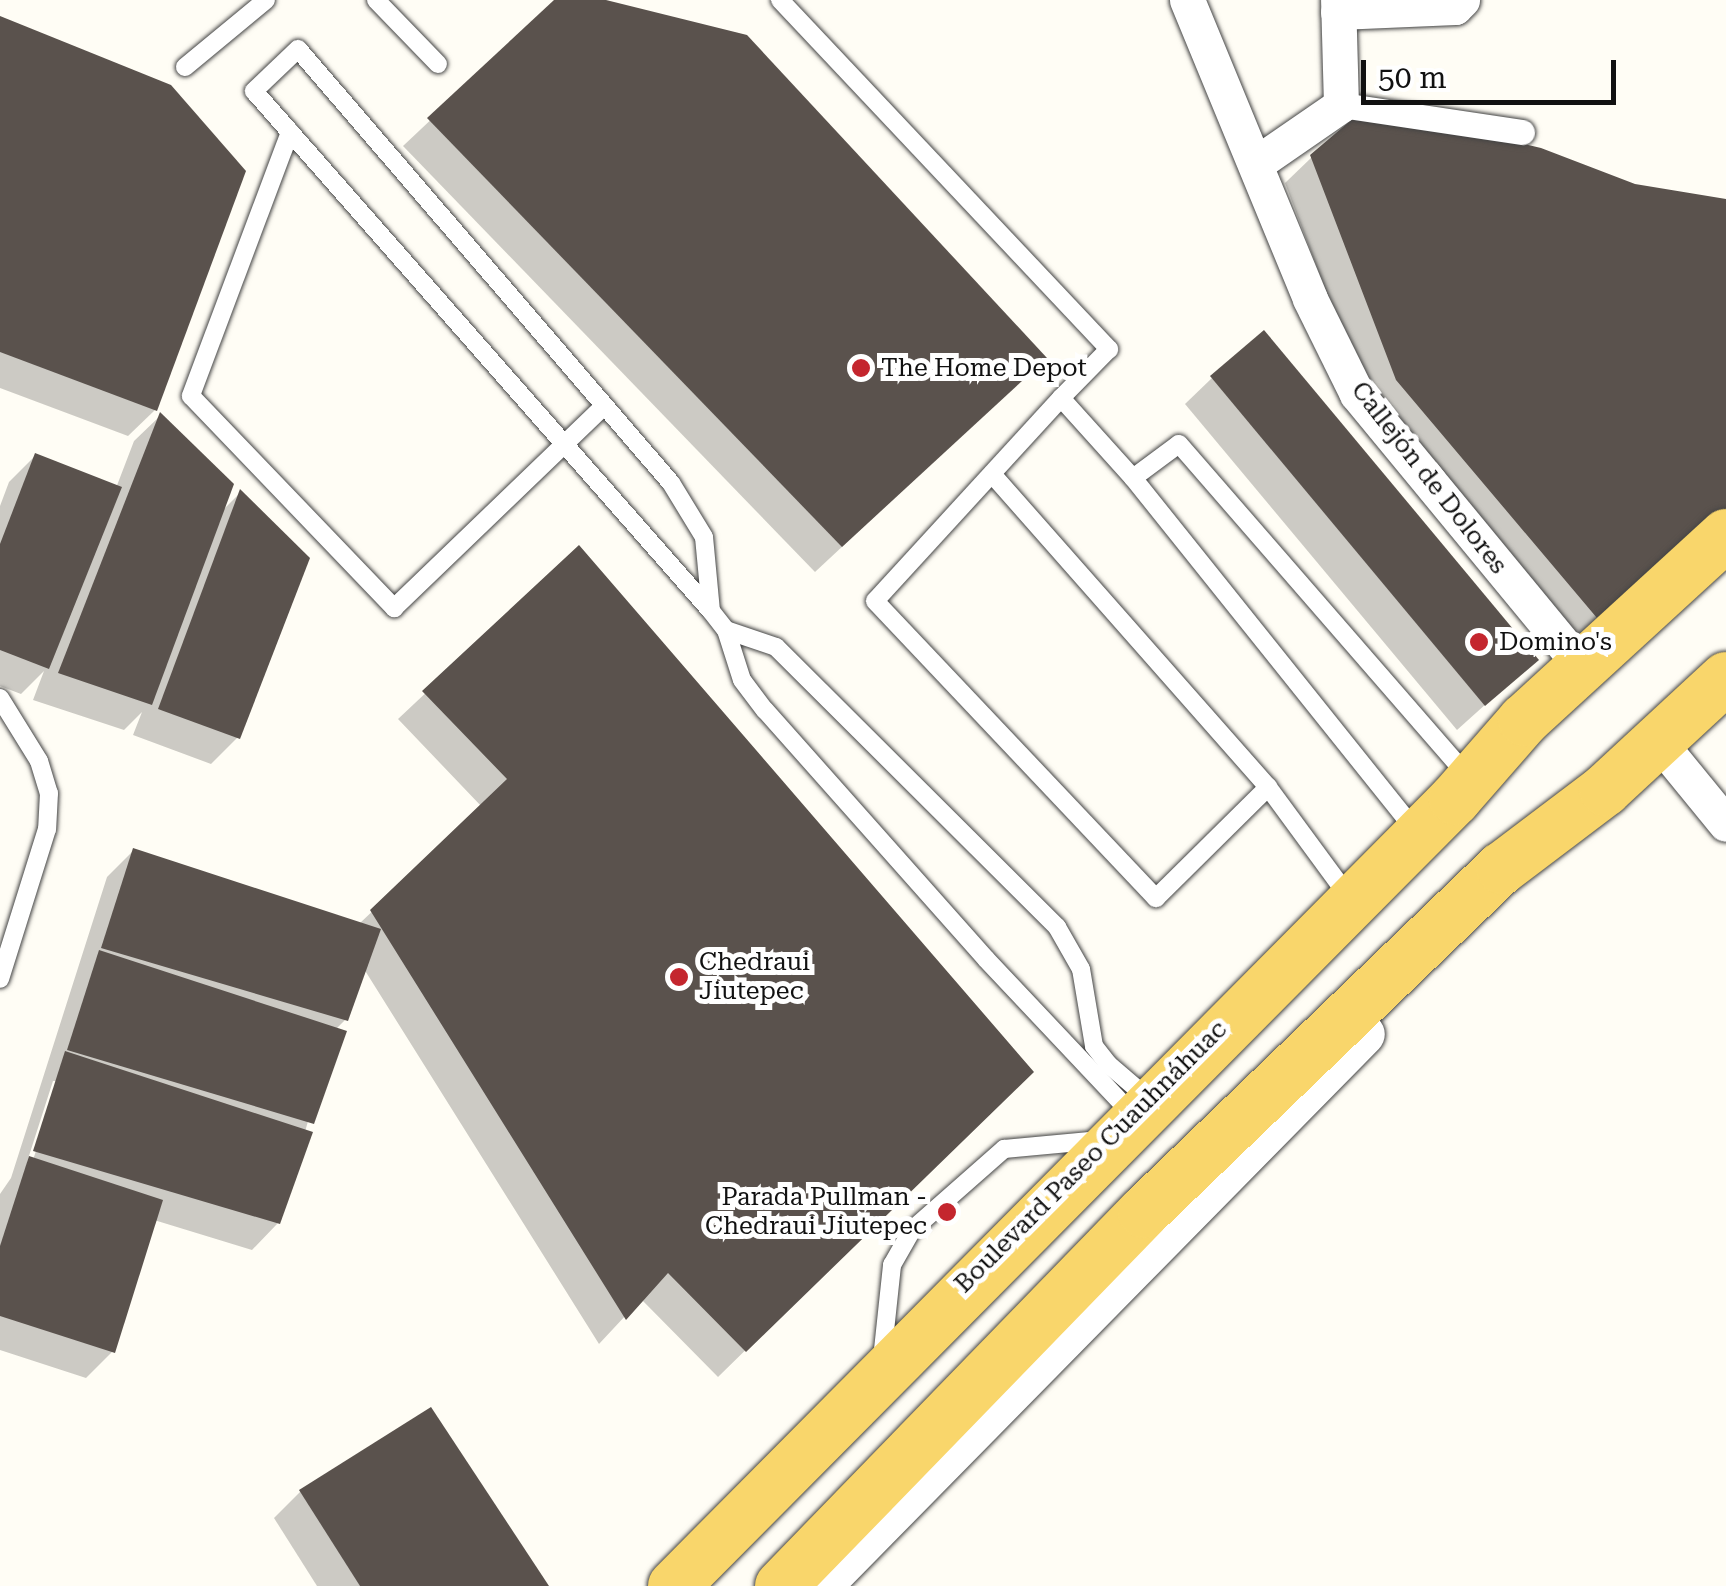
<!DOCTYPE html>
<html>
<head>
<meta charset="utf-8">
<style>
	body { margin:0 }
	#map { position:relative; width:1726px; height:1586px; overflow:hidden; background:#fffdf5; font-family:"Roboto Serif",serif }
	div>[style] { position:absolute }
	.shadow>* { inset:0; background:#0003 }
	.building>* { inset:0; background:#5a524d }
	.roads { filter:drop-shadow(0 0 2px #444) drop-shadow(0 0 2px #444) }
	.service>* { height:18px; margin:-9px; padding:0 9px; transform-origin:9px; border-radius:9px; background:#fff }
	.pedestrian>* { height:25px; margin:-12.5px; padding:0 12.5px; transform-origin:12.5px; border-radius:12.5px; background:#fff }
	.minor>* { height:35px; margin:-17.5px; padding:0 17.5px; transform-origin:17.5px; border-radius:17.5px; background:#fff }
	.tertiary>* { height:42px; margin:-21px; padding:0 21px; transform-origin:21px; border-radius:21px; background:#fff }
	.primary>* { height:52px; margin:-26px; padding:0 26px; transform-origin:26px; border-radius:26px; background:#f9d66b }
	.dots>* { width:28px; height:28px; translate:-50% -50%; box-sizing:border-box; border:5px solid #fff; border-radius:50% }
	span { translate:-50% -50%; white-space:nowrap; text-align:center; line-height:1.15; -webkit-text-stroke:10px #fff; paint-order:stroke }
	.poi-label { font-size:25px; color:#111 }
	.left { translate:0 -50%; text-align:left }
	.right { translate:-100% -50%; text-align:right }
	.street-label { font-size:25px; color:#111 }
	.scale { position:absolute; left:1361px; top:60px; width:255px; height:45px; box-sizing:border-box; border:5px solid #111; border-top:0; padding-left:12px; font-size:30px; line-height:35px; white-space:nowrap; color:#111; -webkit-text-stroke:8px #fff; paint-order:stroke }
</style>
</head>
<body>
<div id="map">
	<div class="shadow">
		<i style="clip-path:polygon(558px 0,596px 0,1017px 384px,815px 572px,403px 146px)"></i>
		<i style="clip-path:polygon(0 18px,155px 410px,128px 436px,0 388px)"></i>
		<i style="clip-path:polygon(1312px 157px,1635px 187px,1726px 201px,1726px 507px,1569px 643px,1370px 407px,1285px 183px)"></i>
		<i style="clip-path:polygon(1212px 378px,1536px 659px,1457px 730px,1185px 404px)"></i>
		<i style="clip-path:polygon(160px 416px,222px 511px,240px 493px,238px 737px,211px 764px,133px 735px,142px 712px,124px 730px,33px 700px,44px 671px,21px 694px,0 686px,0 506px,9px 482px,35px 456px,116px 488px,134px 441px)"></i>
		<i style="clip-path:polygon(evenodd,579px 549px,1030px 1072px,718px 1377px,641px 1299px,599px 1344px,364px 969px,346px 1019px,335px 1030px,278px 1223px,252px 1250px,154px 1220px,112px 1352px,86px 1378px,0 1350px,0 1194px,11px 1178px,107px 877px,133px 851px,359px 924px,482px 807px,398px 719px,579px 549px,53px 1081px,59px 1081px,32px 1163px,27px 1162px,53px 1081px)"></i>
		<i style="clip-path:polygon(300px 1492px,546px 1586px,317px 1586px,274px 1518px)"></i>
	</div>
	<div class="building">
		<i style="clip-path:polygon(554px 0,606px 0,747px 35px,1047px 358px,842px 547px,427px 118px)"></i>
		<i style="clip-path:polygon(0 16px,171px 85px,246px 171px,157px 411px,0 352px)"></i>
		<i style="clip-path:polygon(1356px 116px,1455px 128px,1541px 148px,1635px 184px,1726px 199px,1726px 511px,1597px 618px,1396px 380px,1310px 155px)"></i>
		<i style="clip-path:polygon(1264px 330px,1539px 660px,1485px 706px,1210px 376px)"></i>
		<i style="clip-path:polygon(160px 412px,234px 484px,152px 705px,58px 673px)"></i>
		<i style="clip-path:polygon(35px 453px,122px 487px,49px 669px,0 650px,0 544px)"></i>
		<i style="clip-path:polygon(240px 489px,310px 558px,240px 739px,158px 709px)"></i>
		<i style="clip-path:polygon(579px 545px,1034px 1072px,746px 1352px,668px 1273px,626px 1320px,370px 910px,507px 779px,422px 691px)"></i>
		<i style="clip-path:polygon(133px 848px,381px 929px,348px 1021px,101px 948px)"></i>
		<i style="clip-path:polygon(99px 950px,347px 1031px,314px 1124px,67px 1050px)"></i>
		<i style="clip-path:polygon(65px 1051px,313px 1132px,280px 1224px,33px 1151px)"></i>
		<i style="clip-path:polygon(29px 1156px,163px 1200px,115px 1353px,0 1316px,0 1246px)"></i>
		<i style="clip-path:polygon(431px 1407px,549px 1586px,360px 1586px,299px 1490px)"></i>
	</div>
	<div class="roads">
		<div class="service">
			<i style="left:376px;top:0;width:89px;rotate:45.9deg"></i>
			<i style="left:780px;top:0;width:480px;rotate:46.7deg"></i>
			<i style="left:1109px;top:349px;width:69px;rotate:134.4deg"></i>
			<i style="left:1061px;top:398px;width:108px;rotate:48deg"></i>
			<i style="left:1133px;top:478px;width:445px;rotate:51.3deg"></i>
			<i style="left:185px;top:67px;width:105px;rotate:-39.6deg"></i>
			<i style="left:290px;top:132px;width:282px;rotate:110.6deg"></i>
			<i style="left:191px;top:396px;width:294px;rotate:46.2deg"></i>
			<i style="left:394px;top:608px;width:290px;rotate:-43.9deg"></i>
			<i style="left:1061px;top:398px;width:275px;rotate:132.5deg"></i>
			<i style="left:875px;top:601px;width:409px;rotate:46.6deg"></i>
			<i style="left:1156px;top:898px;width:158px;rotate:-44.7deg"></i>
			<i style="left:992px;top:474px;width:417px;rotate:48.6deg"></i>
			<i style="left:1268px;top:787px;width:132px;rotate:53.7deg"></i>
			<i style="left:1133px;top:478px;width:57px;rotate:-36.5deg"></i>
			<i style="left:1179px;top:444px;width:437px;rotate:49deg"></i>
			<i style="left:711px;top:611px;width:74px;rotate:-95.4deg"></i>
			<i style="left:704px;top:537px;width:63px;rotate:-121.4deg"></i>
			<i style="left:671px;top:483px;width:572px;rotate:-130.68deg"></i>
			<i style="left:298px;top:49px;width:61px;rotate:136.3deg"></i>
			<i style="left:254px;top:91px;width:692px;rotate:48.69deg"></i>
			<i style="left:711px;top:611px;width:24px;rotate:52deg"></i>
			<i style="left:726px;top:630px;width:52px;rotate:72.3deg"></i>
			<i style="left:742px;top:680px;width:38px;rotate:53deg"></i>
			<i style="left:765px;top:710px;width:333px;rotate:48.4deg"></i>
			<i style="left:986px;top:959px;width:214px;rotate:46.7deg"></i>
			<i style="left:726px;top:630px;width:53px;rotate:18.8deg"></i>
			<i style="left:776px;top:647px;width:397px;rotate:44.9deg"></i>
			<i style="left:1057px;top:927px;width:48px;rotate:60.3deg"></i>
			<i style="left:1081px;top:969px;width:78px;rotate:80.4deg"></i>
			<i style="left:1094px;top:1046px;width:23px;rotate:52deg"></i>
			<i style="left:1108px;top:1064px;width:55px;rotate:40.6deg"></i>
			<i style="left:0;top:698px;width:74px;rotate:58.2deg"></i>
			<i style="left:39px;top:761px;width:34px;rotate:73deg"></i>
			<i style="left:49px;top:793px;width:36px;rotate:93deg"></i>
			<i style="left:47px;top:829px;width:157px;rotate:107.4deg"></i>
			<i style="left:882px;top:1359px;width:95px;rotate:-83.9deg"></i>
			<i style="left:892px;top:1265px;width:40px;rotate:-60.3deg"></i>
			<i style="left:912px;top:1230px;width:123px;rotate:-41.4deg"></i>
			<i style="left:1004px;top:1149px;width:97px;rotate:-5.3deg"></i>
		</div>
		<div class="pedestrian">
			<i style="left:1341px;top:105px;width:183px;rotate:8.5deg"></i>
		</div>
		<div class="minor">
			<i style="left:1187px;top:0;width:323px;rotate:67.6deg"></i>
			<i style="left:1310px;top:299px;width:106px;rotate:63.7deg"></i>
			<i style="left:1357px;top:394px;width:352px;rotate:50.5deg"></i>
			<i style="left:1338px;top:12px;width:117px;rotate:-2.4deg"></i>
			<i style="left:1455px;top:7px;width:10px;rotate:-45deg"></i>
			<i style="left:1257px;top:163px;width:102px;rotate:-34.6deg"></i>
			<i style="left:1341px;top:105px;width:105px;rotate:-91.6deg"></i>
			<i style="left:1658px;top:741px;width:107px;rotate:50.7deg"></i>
		</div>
		<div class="tertiary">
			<i style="left:821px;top:1586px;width:774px;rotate:-45.47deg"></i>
		</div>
		<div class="primary">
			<i style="left:674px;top:1586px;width:1109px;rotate:-45.22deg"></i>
			<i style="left:1455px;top:799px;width:105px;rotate:-48.9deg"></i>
			<i style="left:1524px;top:720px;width:274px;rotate:-42.5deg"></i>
			<i style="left:781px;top:1586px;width:521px;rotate:-45.86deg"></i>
			<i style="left:1144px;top:1212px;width:496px;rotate:-43.9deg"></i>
			<i style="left:1502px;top:868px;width:129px;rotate:-37.1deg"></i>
			<i style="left:1605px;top:790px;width:165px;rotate:-42.8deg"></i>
		</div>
	</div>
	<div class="dots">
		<i style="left:861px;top:368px;background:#c4262e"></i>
		<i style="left:1479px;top:642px;background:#c4262e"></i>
		<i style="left:679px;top:977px;background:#c4262e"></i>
		<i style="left:947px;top:1212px;background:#c4262e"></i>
	</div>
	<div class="poi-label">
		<span class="left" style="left:881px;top:368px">The Home Depot</span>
		<span class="left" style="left:1499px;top:642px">Domino's</span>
		<span class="left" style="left:699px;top:977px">Chedraui<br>Jiutepec</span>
		<span class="right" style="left:927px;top:1212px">Parada Pullman -<br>Chedraui Jiutepec</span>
	</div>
	<div class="street-label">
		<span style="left:1429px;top:478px;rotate:52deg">Callejón de Dolores</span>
		<span style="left:1091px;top:1157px;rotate:-45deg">Boulevard Paseo Cuauhnáhuac</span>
	</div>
	<div class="scale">50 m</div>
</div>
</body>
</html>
